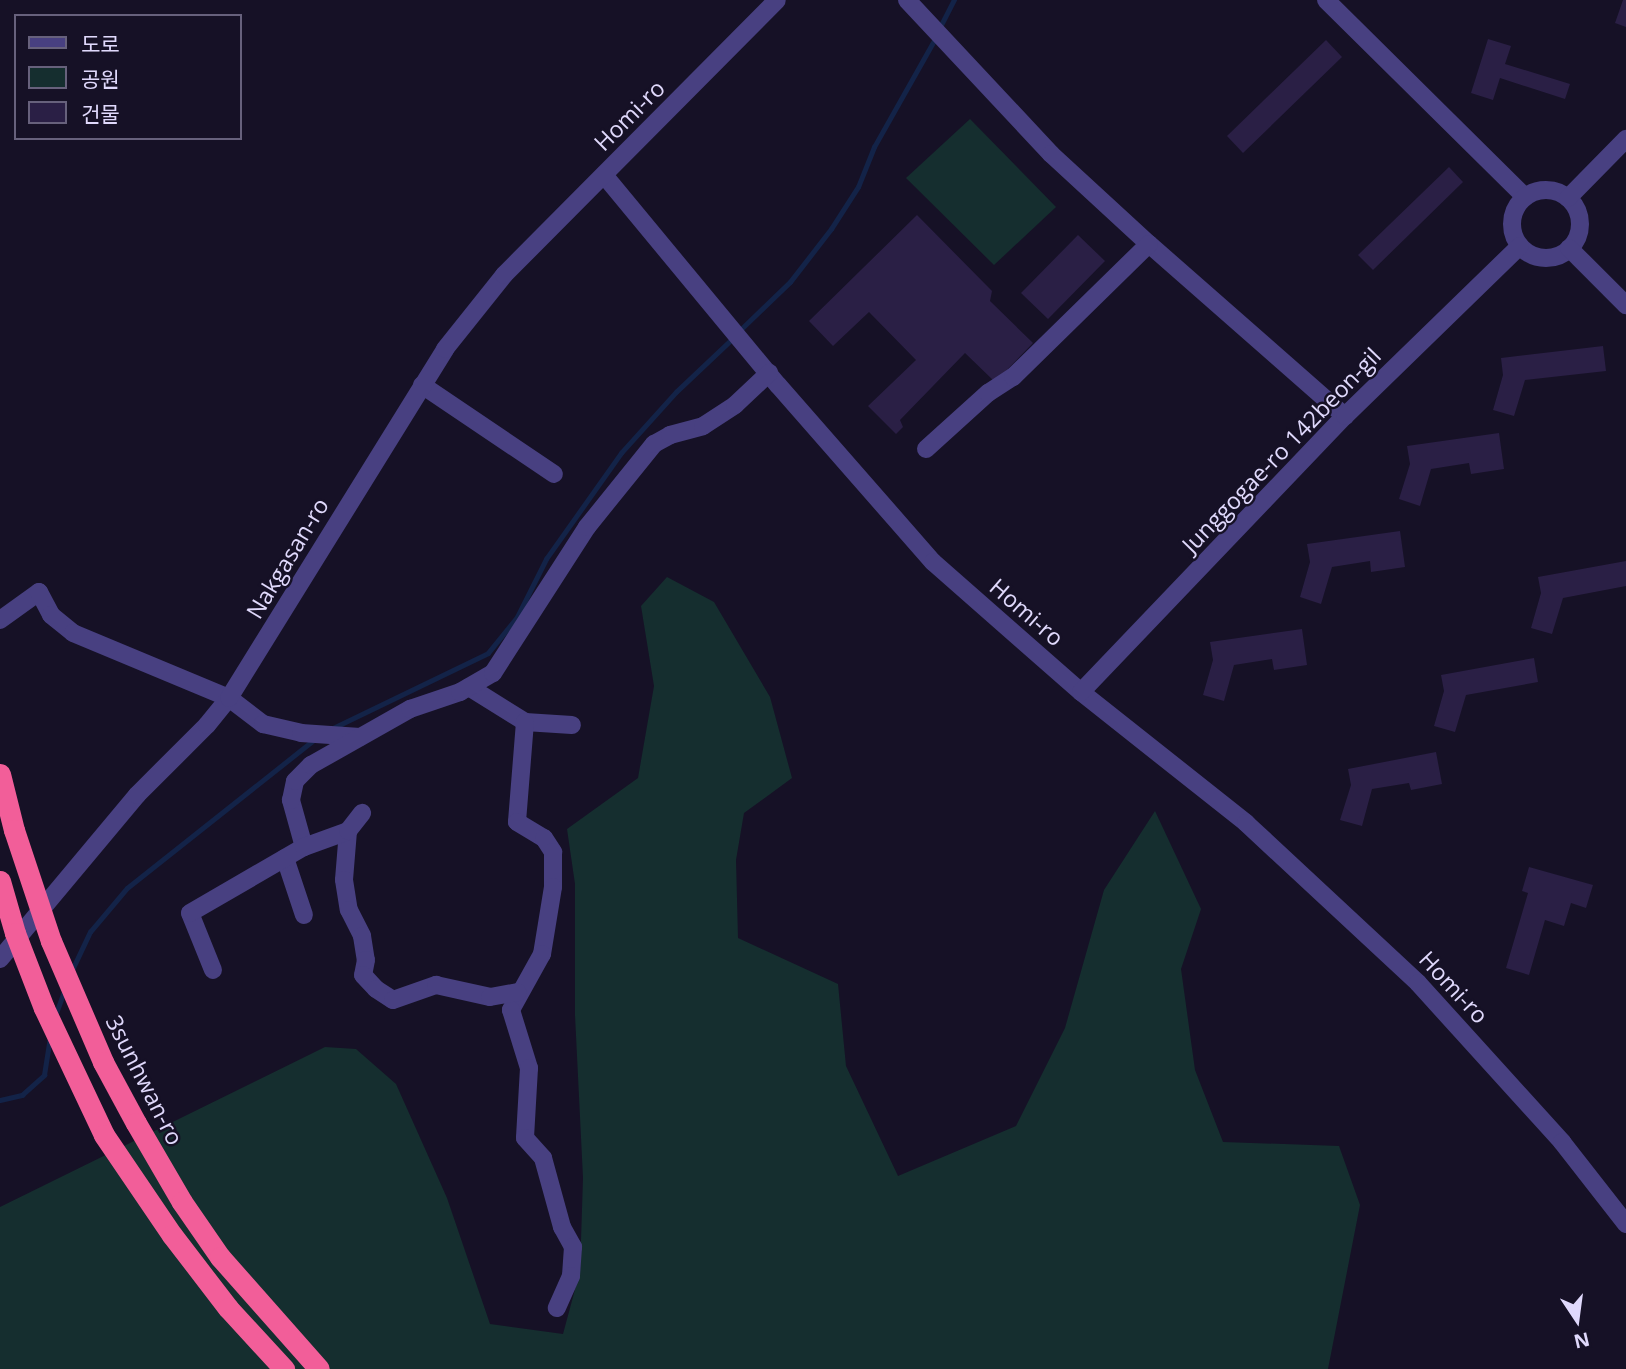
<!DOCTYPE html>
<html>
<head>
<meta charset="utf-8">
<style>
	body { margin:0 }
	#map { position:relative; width:1626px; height:1369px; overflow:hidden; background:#161126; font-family:"Open Sans","Noto Sans KR",sans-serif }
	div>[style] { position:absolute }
	.green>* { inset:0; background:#152e2f }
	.stream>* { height:4.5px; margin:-2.25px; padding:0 2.25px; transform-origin:2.25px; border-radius:2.25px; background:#132348 }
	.building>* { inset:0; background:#2a1f45 }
	.minor>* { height:18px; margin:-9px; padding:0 9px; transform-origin:9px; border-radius:9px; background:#484081 }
	.minor>.ring { margin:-9px; padding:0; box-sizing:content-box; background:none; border:18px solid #484081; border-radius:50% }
	.highway>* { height:21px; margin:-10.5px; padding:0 10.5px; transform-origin:10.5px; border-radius:10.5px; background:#f25e99 }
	span { translate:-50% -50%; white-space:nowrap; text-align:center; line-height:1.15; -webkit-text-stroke:5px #161126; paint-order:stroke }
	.street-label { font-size:23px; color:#e0d9fc }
	.legend { position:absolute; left:14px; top:14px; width:228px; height:126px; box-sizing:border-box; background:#161126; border:2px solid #67617c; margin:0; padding:9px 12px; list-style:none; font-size:21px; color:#e0d9fc }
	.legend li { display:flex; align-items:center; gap:14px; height:35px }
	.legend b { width:35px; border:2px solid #67617c }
	.north { position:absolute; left:1542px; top:1285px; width:70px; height:70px; -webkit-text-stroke:5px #161126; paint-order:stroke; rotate:167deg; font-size:19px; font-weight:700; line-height:28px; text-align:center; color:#e0d9fc }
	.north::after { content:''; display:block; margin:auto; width:24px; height:32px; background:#e0d9fc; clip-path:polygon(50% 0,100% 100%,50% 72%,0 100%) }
</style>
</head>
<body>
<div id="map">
	<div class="green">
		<i style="clip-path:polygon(970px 119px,1056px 207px,994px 265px,906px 178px)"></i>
		<i style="clip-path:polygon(667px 577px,714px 602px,770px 697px,792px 778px,744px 813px,736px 860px,738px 938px,838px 984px,846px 1066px,898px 1176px,1016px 1126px,1065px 1028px,1104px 890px,1155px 811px,1201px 909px,1181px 969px,1195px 1070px,1223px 1142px,1339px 1146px,1360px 1205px,1328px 1369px,0 1369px,0 1207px,325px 1047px,356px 1049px,396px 1084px,447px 1198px,490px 1324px,563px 1334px,580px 1271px,583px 1178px,575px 1015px,575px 884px,567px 829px,638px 778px,654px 686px,641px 606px)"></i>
	</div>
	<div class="stream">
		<i style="left:939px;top:29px;width:33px;rotate:-63deg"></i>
		<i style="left:738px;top:332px;width:72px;rotate:-43.9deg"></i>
		<i style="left:790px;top:282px;width:67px;rotate:-52.3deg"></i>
		<i style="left:831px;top:229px;width:50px;rotate:-57.3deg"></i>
		<i style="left:858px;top:187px;width:43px;rotate:-68.2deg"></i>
		<i style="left:874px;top:147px;width:126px;rotate:-60.6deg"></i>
		<i style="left:333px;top:728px;width:172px;rotate:-25.8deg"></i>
		<i style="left:488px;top:653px;width:46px;rotate:-51.1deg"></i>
		<i style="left:517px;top:617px;width:65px;rotate:-63.4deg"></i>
		<i style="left:546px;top:559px;width:130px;rotate:-54.7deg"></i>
		<i style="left:621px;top:453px;width:82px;rotate:-48deg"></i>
		<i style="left:676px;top:392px;width:77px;rotate:-43.4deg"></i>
		<i style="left:72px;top:970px;width:42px;rotate:-64.7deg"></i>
		<i style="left:90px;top:932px;width:57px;rotate:-49.9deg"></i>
		<i style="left:127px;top:888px;width:238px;rotate:-38.4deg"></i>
		<i style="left:55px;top:1016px;width:27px;rotate:-70deg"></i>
		<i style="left:0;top:1100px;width:23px;rotate:-13deg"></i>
		<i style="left:22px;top:1095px;width:30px;rotate:-42deg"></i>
		<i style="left:44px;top:1075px;width:37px;rotate:-81deg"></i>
	</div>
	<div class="building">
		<i style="clip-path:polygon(1623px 0,1626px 0,1626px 27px,1615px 23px)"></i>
		<i style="clip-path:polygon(1488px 39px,1511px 46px,1505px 64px,1570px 84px,1565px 99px,1500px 78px,1493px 100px,1471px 93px)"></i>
		<i style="clip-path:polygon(1326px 40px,1342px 57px,1243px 153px,1227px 136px)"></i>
		<i style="clip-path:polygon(1449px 167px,1463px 182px,1373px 270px,1358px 255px)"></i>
		<i style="clip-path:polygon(917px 215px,992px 291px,990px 301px,1033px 343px,995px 382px,965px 353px,900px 420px,903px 427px,896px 434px,868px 406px,916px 360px,869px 312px,833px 346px,809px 321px)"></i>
		<i style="clip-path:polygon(1078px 235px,1105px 261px,1048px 319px,1021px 293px)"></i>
		<i style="clip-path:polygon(1603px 346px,1606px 371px,1525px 380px,1514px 416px,1493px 410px,1503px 375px,1501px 358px)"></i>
		<i style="clip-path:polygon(1499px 433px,1504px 469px,1471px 474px,1469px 463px,1431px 469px,1420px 506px,1399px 499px,1410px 464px,1407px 446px)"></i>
		<i style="clip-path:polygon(1400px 531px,1405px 567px,1371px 572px,1370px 561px,1332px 567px,1321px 604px,1300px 597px,1310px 562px,1307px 544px)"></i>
		<i style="clip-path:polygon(1626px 561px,1626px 586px,1563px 598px,1552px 634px,1531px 628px,1541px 593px,1538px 577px)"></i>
		<i style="clip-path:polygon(1302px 629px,1307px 665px,1274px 670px,1272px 659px,1234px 665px,1224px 701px,1203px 695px,1213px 660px,1210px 642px)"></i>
		<i style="clip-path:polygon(1534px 658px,1538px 682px,1466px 695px,1455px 732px,1434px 726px,1444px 691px,1441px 675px)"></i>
		<i style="clip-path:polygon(1436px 752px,1442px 784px,1411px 790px,1409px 783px,1372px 789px,1362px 826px,1340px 820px,1351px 785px,1348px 769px)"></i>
		<i style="clip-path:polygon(1529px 867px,1593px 885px,1586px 908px,1571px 903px,1564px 926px,1545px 920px,1529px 975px,1506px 968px,1528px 893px,1522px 891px)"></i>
	</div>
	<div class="minor">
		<i style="left:907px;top:0;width:211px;rotate:46.9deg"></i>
		<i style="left:1051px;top:154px;width:133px;rotate:42.6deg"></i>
		<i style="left:1149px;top:244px;width:261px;rotate:41.3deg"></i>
		<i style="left:1326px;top:0;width:280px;rotate:44.7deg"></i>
		<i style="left:604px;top:175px;width:273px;rotate:50.4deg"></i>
		<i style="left:778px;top:385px;width:235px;rotate:48.8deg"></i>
		<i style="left:933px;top:562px;width:197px;rotate:41.3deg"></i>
		<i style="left:1081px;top:692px;width:211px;rotate:38.4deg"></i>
		<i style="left:1246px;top:823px;width:235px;rotate:42.9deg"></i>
		<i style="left:1418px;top:983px;width:215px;rotate:47.8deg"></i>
		<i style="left:1562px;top:1142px;width:104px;rotate:52deg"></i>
		<i class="ring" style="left:1512px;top:190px;width:50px;height:50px"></i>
		<i style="left:1568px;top:198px;width:83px;rotate:-45.5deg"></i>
		<i style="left:1569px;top:248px;width:81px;rotate:45deg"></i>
		<i style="left:422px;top:385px;width:159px;rotate:34deg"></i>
		<i style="left:926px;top:449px;width:84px;rotate:-42.1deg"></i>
		<i style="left:988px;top:393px;width:30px;rotate:-33deg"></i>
		<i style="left:1013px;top:377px;width:190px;rotate:-44.4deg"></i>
		<i style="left:0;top:620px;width:48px;rotate:-35.7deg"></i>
		<i style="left:39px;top:592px;width:26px;rotate:62deg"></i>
		<i style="left:51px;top:615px;width:28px;rotate:39deg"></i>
		<i style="left:73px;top:633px;width:169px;rotate:22.6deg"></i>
		<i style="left:229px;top:698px;width:43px;rotate:37.4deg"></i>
		<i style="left:263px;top:724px;width:39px;rotate:13deg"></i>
		<i style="left:301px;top:733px;width:59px;rotate:3.9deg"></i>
		<i style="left:469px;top:687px;width:66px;rotate:32deg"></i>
		<i style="left:525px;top:722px;width:47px;rotate:3.7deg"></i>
		<i style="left:1081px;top:692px;width:382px;rotate:-46.3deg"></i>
		<i style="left:1345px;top:416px;width:244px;rotate:-44.2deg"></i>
		<i style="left:525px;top:722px;width:100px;rotate:94.6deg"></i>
		<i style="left:517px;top:822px;width:31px;rotate:31deg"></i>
		<i style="left:544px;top:838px;width:17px;rotate:57deg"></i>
		<i style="left:553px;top:852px;width:35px;rotate:90deg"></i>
		<i style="left:553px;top:887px;width:68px;rotate:99.3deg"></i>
		<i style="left:542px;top:954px;width:64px;rotate:119deg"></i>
		<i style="left:511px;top:1010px;width:61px;rotate:72.8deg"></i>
		<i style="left:529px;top:1068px;width:70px;rotate:93.3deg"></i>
		<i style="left:525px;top:1138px;width:27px;rotate:48deg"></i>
		<i style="left:543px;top:1158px;width:72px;rotate:74.6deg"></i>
		<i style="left:562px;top:1227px;width:23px;rotate:61deg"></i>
		<i style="left:573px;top:1247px;width:29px;rotate:94deg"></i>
		<i style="left:571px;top:1276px;width:35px;rotate:114deg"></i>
		<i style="left:348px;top:831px;width:49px;rotate:94.7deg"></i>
		<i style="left:344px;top:880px;width:30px;rotate:81deg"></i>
		<i style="left:349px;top:910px;width:29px;rotate:63deg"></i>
		<i style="left:362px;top:936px;width:24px;rotate:81deg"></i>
		<i style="left:366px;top:960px;width:15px;rotate:101deg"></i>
		<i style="left:363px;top:975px;width:19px;rotate:47deg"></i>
		<i style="left:376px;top:989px;width:20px;rotate:33deg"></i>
		<i style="left:393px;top:1000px;width:46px;rotate:-19.2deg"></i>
		<i style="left:436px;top:985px;width:55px;rotate:12.5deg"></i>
		<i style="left:490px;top:997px;width:28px;rotate:-10deg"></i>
		<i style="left:304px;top:847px;width:49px;rotate:-105.5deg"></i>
		<i style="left:291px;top:800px;width:19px;rotate:-78deg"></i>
		<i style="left:295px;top:781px;width:23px;rotate:-45deg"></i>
		<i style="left:311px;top:765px;width:114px;rotate:-29.5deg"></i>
		<i style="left:410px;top:709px;width:53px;rotate:-18.8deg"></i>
		<i style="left:460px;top:692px;width:38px;rotate:-30deg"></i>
		<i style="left:493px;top:673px;width:174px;rotate:-57.2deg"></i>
		<i style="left:587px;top:527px;width:107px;rotate:-51.1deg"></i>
		<i style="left:654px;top:444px;width:18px;rotate:-29deg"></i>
		<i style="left:670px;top:435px;width:34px;rotate:-15deg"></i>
		<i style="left:703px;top:426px;width:38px;rotate:-33deg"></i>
		<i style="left:735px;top:405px;width:47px;rotate:-43.3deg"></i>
		<i style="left:285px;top:858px;width:60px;rotate:71.6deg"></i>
		<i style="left:0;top:959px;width:214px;rotate:-50.1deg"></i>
		<i style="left:137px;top:795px;width:99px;rotate:-45deg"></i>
		<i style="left:207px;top:725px;width:35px;rotate:-51deg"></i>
		<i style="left:229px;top:698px;width:410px;rotate:-58.2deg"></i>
		<i style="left:445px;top:349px;width:95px;rotate:-51.4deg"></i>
		<i style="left:504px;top:275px;width:387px;rotate:-45.2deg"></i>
		<i style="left:213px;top:970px;width:61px;rotate:-112deg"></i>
		<i style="left:190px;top:913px;width:132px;rotate:-30.1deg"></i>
		<i style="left:304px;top:847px;width:47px;rotate:-20deg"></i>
		<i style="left:348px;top:831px;width:23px;rotate:-52deg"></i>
	</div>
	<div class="highway">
		<i style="left:0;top:774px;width:58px;rotate:76deg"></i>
		<i style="left:14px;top:830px;width:117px;rotate:71.6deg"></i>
		<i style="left:51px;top:941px;width:132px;rotate:66.7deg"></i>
		<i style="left:103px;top:1062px;width:69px;rotate:61.6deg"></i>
		<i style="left:136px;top:1123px;width:91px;rotate:59.8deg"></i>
		<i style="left:182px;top:1202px;width:67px;rotate:55.4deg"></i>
		<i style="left:220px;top:1257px;width:149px;rotate:48.5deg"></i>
		<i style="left:0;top:881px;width:54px;rotate:73.9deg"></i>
		<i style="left:15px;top:933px;width:80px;rotate:68.9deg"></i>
		<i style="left:44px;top:1008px;width:140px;rotate:64.7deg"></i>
		<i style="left:104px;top:1135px;width:121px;rotate:55.8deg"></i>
		<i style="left:172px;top:1235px;width:92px;rotate:52.5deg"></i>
		<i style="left:228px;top:1308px;width:83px;rotate:47.4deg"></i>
	</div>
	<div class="street-label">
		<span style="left:629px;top:115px;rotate:-45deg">Homi-ro</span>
		<span style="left:1281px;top:450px;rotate:-46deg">Junggogae-ro 142beon-gil</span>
		<span style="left:287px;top:558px;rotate:-59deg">Nakgasan-ro</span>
		<span style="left:1027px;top:612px;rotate:41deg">Homi-ro</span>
		<span style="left:1454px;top:987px;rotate:47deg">Homi-ro</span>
		<span style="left:145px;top:1080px;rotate:63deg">3sunhwan-ro</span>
	</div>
	<ul class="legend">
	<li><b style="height:9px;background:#484081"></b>도로</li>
	<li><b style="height:19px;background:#152e2f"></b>공원</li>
	<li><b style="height:19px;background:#2a1f45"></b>건물</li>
	</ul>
	<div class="north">N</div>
</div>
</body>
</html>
